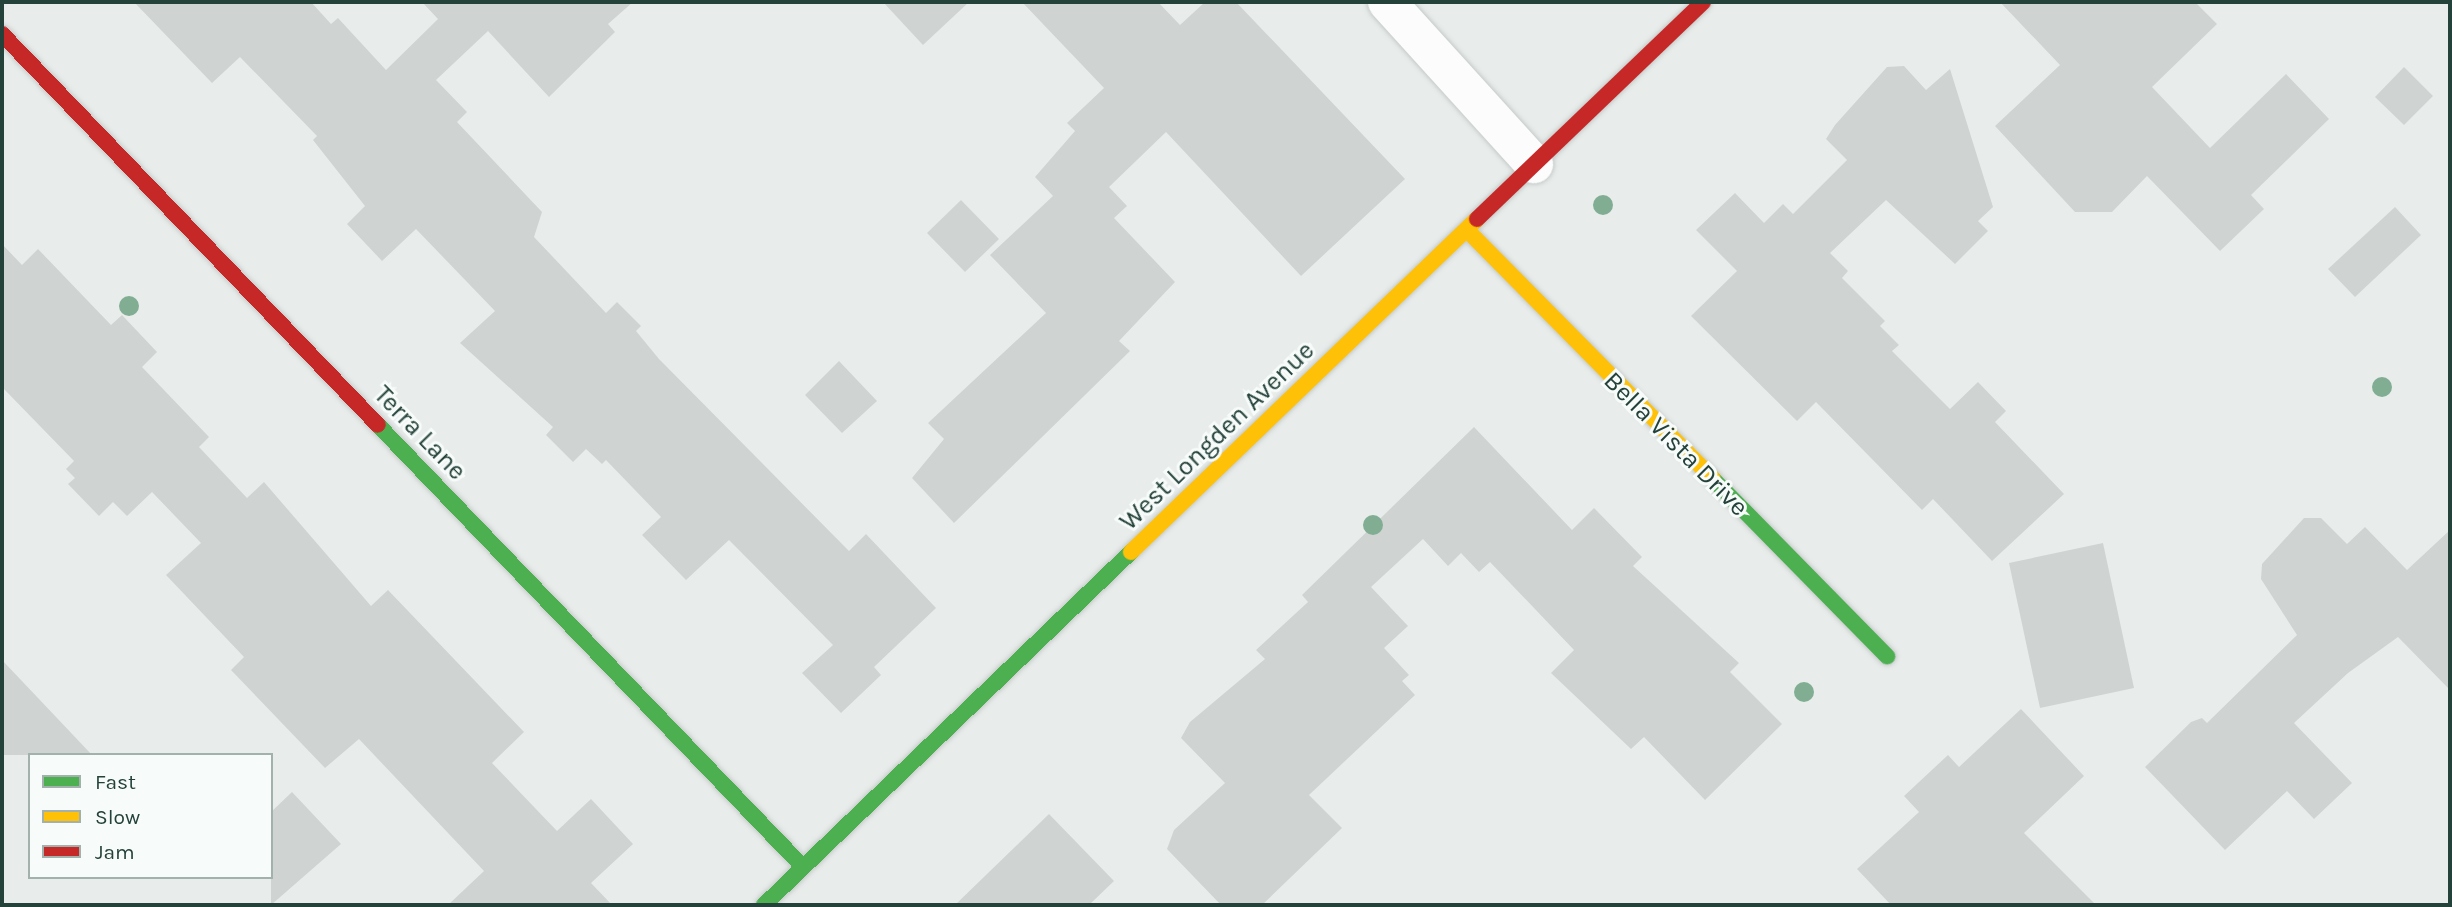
<!DOCTYPE html>
<html>
<head>
<meta charset="utf-8">
<style>
	body { margin:0 }
	#map { position:relative; width:2452px; height:907px; overflow:hidden; background:#e8edeb; font-family:Karla,sans-serif }
	div>[style] { position:absolute }
	.building>* { inset:0; background:#cfd4d2 }
	.roads { filter:drop-shadow(0 0 2px #c5cac8) drop-shadow(0 0 2px #c5cac8) }
	.street>* { height:38px; margin:-19px; padding:0 19px; transform-origin:19px; border-radius:19px; background:#fcfcfc }
	.fast>* { height:16px; margin:-8px; padding:0 8px; transform-origin:8px; border-radius:8px; background:#4caf50 }
	.slow>* { height:16px; margin:-8px; padding:0 8px; transform-origin:8px; border-radius:8px; background:#ffc107 }
	.jam>* { height:16px; margin:-8px; padding:0 8px; transform-origin:8px; border-radius:8px; background:#c62828 }
	.trees>* { width:20px; height:20px; margin:-10px; border-radius:50%; background:#81ae93 }
	span { translate:-50% -50%; white-space:nowrap; text-align:center; line-height:1.15; -webkit-text-stroke:6px #f7fbf9; paint-order:stroke }
	.street-label { font-size:26px; color:#24423a }
	.frame { position:absolute; inset:0; border:4px solid #24423a; pointer-events:none }
	.legend { position:absolute; left:28px; top:753px; width:245px; height:126px; box-sizing:border-box; background:#f7fbf9; border:2px solid #a3b1ad; margin:0; padding:9px 12px; list-style:none; font-size:21px; color:#24423a }
	.legend li { display:flex; align-items:center; gap:14px; height:35px }
	.legend b { width:35px; border:2px solid #a3b1ad }
</style>
</head>
<body>
<div id="map">
	<div class="building">
		<i style="clip-path:polygon(134px 2px,311px 2px,331px 24px,338px 18px,386px 70px,438px 19px,422px 2px,633px 2px,608px 24px,615px 32px,549px 97px,488px 31px,436px 80px,467px 112px,457px 122px,542px 212px,534px 237px,606px 313px,617px 302px,641px 326px,636px 331px,659px 359px,849px 551px,866px 534px,936px 608px,874px 667px,881px 675px,841px 713px,802px 673px,833px 645px,729px 540px,686px 580px,642px 535px,661px 517px,606px 460px,602px 464px,586px 449px,573px 462px,546px 435px,553px 427px,460px 343px,495px 311px,416px 229px,382px 261px,347px 224px,365px 206px,313px 140px,317px 136px,240px 57px,212px 83px)"></i>
		<i style="clip-path:polygon(883px 2px,969px 2px,923px 45px)"></i>
		<i style="clip-path:polygon(1022px 2px,1158px 2px,1180px 25px,1205px 2px,1236px 2px,1405px 179px,1301px 276px,1166px 132px,1109px 187px,1127px 206px,1114px 218px,1175px 282px,1119px 341px,1130px 351px,954px 523px,912px 478px,944px 439px,928px 423px,1046px 313px,990px 255px,1053px 196px,1035px 177px,1075px 131px,1067px 123px,1104px 88px)"></i>
		<i style="clip-path:polygon(2000px 2px,2195px 2px,2217px 24px,2152px 87px,2210px 148px,2286px 74px,2329px 119px,2251px 195px,2264px 209px,2220px 251px,2147px 176px,2112px 212px,2075px 212px,1995px 126px,2060px 65px)"></i>
		<i style="clip-path:polygon(1904px 66px,1926px 90px,1950px 69px,1993px 207px,1978px 221px,1988px 231px,1955px 264px,1886px 200px,1830px 253px,1848px 271px,1842px 278px,1885px 321px,1880px 326px,1899px 345px,1892px 351px,1950px 409px,1978px 382px,2006px 411px,1995px 422px,2064px 494px,1992px 561px,1933px 499px,1922px 510px,1816px 402px,1797px 421px,1691px 316px,1737px 271px,1696px 230px,1735px 193px,1764px 223px,1783px 204px,1793px 214px,1847px 160px,1826px 139px,1835px 125px,1887px 67px)"></i>
		<i style="clip-path:polygon(2404px 67px,2433px 96px,2404px 125px,2375px 97px)"></i>
		<i style="clip-path:polygon(961px 200px,999px 239px,965px 272px,927px 233px)"></i>
		<i style="clip-path:polygon(2395px 207px,2421px 235px,2355px 297px,2328px 269px)"></i>
		<i style="clip-path:polygon(2px 244px,22px 265px,38px 249px,111px 325px,122px 315px,157px 352px,142px 367px,209px 437px,199px 447px,247px 498px,264px 482px,371px 606px,388px 590px,524px 732px,492px 763px,557px 831px,591px 799px,633px 844px,591px 883px,612px 905px,448px 905px,484px 871px,359px 739px,325px 768px,231px 670px,244px 657px,166px 575px,201px 543px,152px 492px,127px 516px,113px 502px,99px 516px,68px 484px,75px 478px,66px 469px,74px 461px,2px 387px)"></i>
		<i style="clip-path:polygon(839px 361px,877px 401px,842px 433px,805px 395px)"></i>
		<i style="clip-path:polygon(1474px 427px,1572px 530px,1594px 508px,1642px 557px,1633px 566px,1739px 663px,1730px 672px,1782px 724px,1705px 800px,1644px 737px,1631px 749px,1551px 673px,1574px 650px,1490px 562px,1479px 572px,1461px 553px,1448px 566px,1423px 539px,1371px 587px,1408px 626px,1384px 648px,1409px 675px,1402px 681px,1415px 695px,1309px 795px,1342px 828px,1262px 905px,1221px 905px,1167px 849px,1174px 830px,1225px 783px,1181px 738px,1190px 722px,1265px 659px,1256px 650px,1308px 602px,1302px 595px)"></i>
		<i style="clip-path:polygon(2304px 518px,2321px 518px,2347px 544px,2365px 527px,2407px 570px,2450px 530px,2450px 690px,2398px 637px,2348px 673px,2294px 723px,2352px 783px,2314px 819px,2287px 791px,2225px 850px,2145px 767px,2191px 722px,2202px 718px,2207px 723px,2297px 635px,2261px 579px,2262px 564px)"></i>
		<i style="clip-path:polygon(2103px 543px,2134px 688px,2040px 708px,2009px 563px)"></i>
		<i style="clip-path:polygon(2px 660px,57px 718px,92px 755px,2px 755px)"></i>
		<i style="clip-path:polygon(2021px 709px,2084px 776px,2024px 833px,2096px 905px,1891px 905px,1857px 869px,1919px 812px,1904px 796px,1948px 755px,1959px 767px)"></i>
		<i style="clip-path:polygon(292px 792px,341px 844px,271px 905px,271px 812px)"></i>
		<i style="clip-path:polygon(1049px 814px,1114px 881px,1089px 905px,955px 905px)"></i>
	</div>
	<div class="roads">
		<div class="street">
			<i style="left:1387px;top:2px;width:219px;rotate:47.8deg"></i>
		</div>
		<div class="fast">
			<i style="left:378px;top:425px;width:613px;rotate:46.12deg"></i>
			<i style="left:1712px;top:478px;width:250px;rotate:45.5deg"></i>
			<i style="left:764px;top:905px;width:509px;rotate:-43.89deg"></i>
		</div>
		<div class="slow">
			<i style="left:1467px;top:230px;width:349px;rotate:45.3deg"></i>
			<i style="left:1131px;top:552px;width:480px;rotate:-43.9deg"></i>
		</div>
		<div class="jam">
			<i style="left:2px;top:34px;width:542px;rotate:46.12deg"></i>
			<i style="left:1477px;top:219px;width:313px;rotate:-43.8deg"></i>
		</div>
	</div>
	<div class="trees">
		<i style="left:1603px;top:205px"></i>
		<i style="left:129px;top:306px"></i>
		<i style="left:2382px;top:387px"></i>
		<i style="left:1373px;top:525px"></i>
		<i style="left:1804px;top:692px"></i>
	</div>
	<div class="street-label">
		<span style="left:420px;top:433px;rotate:46deg">Terra Lane</span>
		<span style="left:1217px;top:436px;rotate:-44deg">West Longden Avenue</span>
		<span style="left:1676px;top:444px;rotate:45deg">Bella Vista Drive</span>
	</div>
	<div class="frame"></div>
	<ul class="legend">
	<li><b style="height:9px;background:#4caf50"></b>Fast</li>
	<li><b style="height:9px;background:#ffc107"></b>Slow</li>
	<li><b style="height:9px;background:#c62828"></b>Jam</li>
	</ul>
</div>
</body>
</html>
